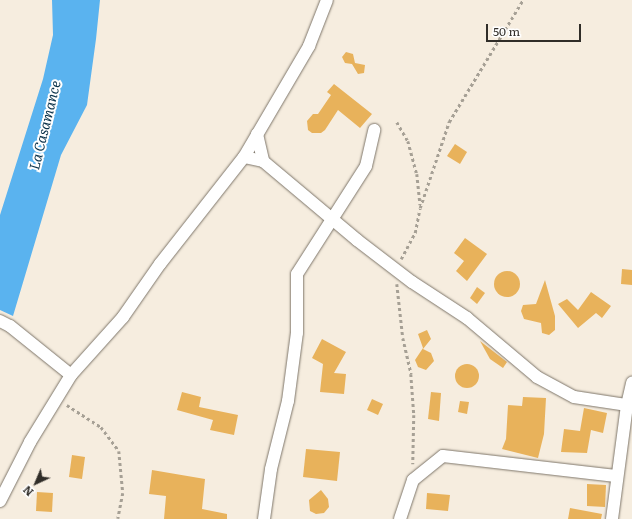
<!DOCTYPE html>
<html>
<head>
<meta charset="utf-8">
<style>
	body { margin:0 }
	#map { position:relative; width:632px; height:519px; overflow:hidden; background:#f6eddf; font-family:Literata,serif }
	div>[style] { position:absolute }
	.water>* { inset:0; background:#5ab3ef }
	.building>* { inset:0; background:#e8b25b }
	.round { border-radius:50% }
	.path>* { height:2.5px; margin-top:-1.25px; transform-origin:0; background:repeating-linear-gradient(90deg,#a6a095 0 3px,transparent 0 6px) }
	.roads { filter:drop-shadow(0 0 1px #7e766a) drop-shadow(0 0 1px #7e766a) }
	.minor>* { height:12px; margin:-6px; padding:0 6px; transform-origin:6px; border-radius:6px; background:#fff }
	span { translate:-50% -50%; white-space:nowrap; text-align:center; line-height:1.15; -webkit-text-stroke:4px #fff; paint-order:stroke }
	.water-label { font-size:14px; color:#0b334b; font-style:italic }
	.north { position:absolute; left:16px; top:463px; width:40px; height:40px; -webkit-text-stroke:3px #fff; paint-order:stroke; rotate:224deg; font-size:11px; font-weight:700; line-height:16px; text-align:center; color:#302d28 }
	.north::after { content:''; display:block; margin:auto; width:14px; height:18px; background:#302d28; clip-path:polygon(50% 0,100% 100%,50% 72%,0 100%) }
	.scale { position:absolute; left:486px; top:24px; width:95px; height:18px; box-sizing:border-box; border:2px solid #302d28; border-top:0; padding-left:5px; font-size:12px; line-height:14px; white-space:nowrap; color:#302d28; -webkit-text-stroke:3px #fff; paint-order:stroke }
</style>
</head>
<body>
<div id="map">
	<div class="water">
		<i style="clip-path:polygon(52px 0,100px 0,96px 39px,87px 105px,61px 155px,13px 316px,0 310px,0 215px,43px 79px,53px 35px)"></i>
	</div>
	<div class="building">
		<i style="clip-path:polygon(346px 52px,353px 54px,355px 63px,365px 65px,364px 73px,358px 74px,352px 64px,345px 63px,342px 57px)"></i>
		<i style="clip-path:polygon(334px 84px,372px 114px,360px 128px,338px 110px,325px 130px,321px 133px,312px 133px,308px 130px,307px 121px,313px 114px,318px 114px,331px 95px,327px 92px)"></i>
		<i style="clip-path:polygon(455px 144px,467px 152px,460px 164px,447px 156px)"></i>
		<i style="clip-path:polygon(465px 238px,487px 254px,467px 281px,456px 271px,464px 261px,454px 253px)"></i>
		<i style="clip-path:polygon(622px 269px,632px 270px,632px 285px,621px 284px)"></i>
		<i class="round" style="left:494px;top:271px;width:26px;height:26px"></i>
		<i style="clip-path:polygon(545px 280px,555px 316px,555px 330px,549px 335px,542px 333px,541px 323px,524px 319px,521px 311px,523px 305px,536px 304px)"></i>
		<i style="clip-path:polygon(477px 287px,485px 293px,477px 304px,470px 298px)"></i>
		<i style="clip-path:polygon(591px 292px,611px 306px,602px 318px,596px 313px,578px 328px,558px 304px,567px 299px,578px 310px)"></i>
		<i style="clip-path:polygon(427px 330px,431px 339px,423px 349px,431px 353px,434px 361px,426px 370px,418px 367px,415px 360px,423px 348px,418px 334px)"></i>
		<i style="clip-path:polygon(322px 339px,346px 352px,334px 373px,346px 374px,344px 394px,320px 392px,323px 364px,312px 358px)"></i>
		<i style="clip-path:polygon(480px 341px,507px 362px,503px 368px,490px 359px)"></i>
		<i class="round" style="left:455px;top:364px;width:24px;height:24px"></i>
		<i style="clip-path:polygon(182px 392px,201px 397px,199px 407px,238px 415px,234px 435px,210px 430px,213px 420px,177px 410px)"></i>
		<i style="clip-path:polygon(431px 392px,441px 393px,439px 421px,428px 419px)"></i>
		<i style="clip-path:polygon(523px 397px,546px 398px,544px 434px,538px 458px,502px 449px,506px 439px,508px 405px,522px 406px)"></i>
		<i style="clip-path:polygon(372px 399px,383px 404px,378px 415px,367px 410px)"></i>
		<i style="clip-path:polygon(460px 401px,469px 402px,467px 414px,458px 412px)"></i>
		<i style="clip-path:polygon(584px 408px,607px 413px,603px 433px,591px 430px,587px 453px,561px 452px,564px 429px,580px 431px)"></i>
		<i style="clip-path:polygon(306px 449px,340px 452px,337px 481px,303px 477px)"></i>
		<i style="clip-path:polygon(72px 455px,85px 457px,82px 479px,69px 477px)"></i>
		<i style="clip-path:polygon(152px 470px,205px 479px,202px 509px,227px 514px,227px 519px,164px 519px,166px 496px,149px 494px)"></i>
		<i style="clip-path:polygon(587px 484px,606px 485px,605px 507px,587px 506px)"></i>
		<i style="clip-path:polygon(321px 490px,328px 499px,329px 507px,324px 513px,316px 514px,310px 511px,309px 500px)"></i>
		<i style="clip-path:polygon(37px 492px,53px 493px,52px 512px,36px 511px)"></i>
		<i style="clip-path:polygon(427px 493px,450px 495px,448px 511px,426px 509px)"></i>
		<i style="clip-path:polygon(570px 508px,602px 514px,601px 519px,568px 519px)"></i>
	</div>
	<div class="path">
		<i style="left:397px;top:122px;width:22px;rotate:60deg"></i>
		<i style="left:408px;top:141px;width:34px;rotate:75deg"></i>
		<i style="left:417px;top:174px;width:31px;rotate:84deg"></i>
		<i style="left:401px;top:259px;width:30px;rotate:-62deg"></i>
		<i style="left:415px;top:233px;width:25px;rotate:-79deg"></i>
		<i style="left:420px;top:208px;width:91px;rotate:-71.4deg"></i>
		<i style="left:449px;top:122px;width:143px;rotate:-58.8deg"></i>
		<i style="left:397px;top:284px;width:54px;rotate:83.7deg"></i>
		<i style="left:403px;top:338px;width:37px;rotate:77deg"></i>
		<i style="left:411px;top:374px;width:41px;rotate:85.8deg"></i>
		<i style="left:414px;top:415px;width:49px;rotate:91.2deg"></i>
		<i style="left:67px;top:405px;width:40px;rotate:32.9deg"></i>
		<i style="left:101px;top:427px;width:30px;rotate:53deg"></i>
		<i style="left:119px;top:451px;width:42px;rotate:84.6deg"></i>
		<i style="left:123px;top:493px;width:26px;rotate:101deg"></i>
	</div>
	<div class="roads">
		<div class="minor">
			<i style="left:257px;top:134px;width:28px;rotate:77deg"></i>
			<i style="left:244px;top:157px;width:19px;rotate:12deg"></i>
			<i style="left:263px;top:161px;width:123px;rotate:40deg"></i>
			<i style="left:357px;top:240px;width:69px;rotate:37.4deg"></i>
			<i style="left:412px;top:282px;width:66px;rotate:33.2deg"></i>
			<i style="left:467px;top:318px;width:92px;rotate:40.1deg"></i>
			<i style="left:537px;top:377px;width:42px;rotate:28.4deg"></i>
			<i style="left:574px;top:397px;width:54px;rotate:8.6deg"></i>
			<i style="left:0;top:321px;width:11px;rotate:27deg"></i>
			<i style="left:10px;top:326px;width:78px;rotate:38.8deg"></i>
			<i style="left:0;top:501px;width:66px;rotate:-63deg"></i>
			<i style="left:30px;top:442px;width:79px;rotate:-58.5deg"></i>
			<i style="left:71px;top:375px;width:78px;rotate:-48.1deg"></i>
			<i style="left:123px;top:317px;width:65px;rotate:-55.1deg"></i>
			<i style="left:160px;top:264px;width:136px;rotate:-51.9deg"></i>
			<i style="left:244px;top:157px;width:129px;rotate:-59.6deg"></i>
			<i style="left:309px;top:46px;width:49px;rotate:-68.6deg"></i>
			<i style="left:264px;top:519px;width:50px;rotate:-82deg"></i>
			<i style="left:271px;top:469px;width:70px;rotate:-76deg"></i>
			<i style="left:288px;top:401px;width:69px;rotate:-82.5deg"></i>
			<i style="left:297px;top:333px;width:59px;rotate:-90deg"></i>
			<i style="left:297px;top:274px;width:128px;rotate:-57.4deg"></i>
			<i style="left:366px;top:166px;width:37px;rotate:-77deg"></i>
			<i style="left:400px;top:519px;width:41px;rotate:-71.6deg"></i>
			<i style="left:413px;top:480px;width:38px;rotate:-39deg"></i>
			<i style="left:443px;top:456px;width:174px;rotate:6.6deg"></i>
			<i style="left:612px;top:519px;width:115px;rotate:-82.5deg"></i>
			<i style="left:627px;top:405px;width:23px;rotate:-77deg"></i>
		</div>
	</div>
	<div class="water-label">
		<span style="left:44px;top:125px;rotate:-76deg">La Casamance</span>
	</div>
	<div class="north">N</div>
	<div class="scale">50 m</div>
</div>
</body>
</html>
